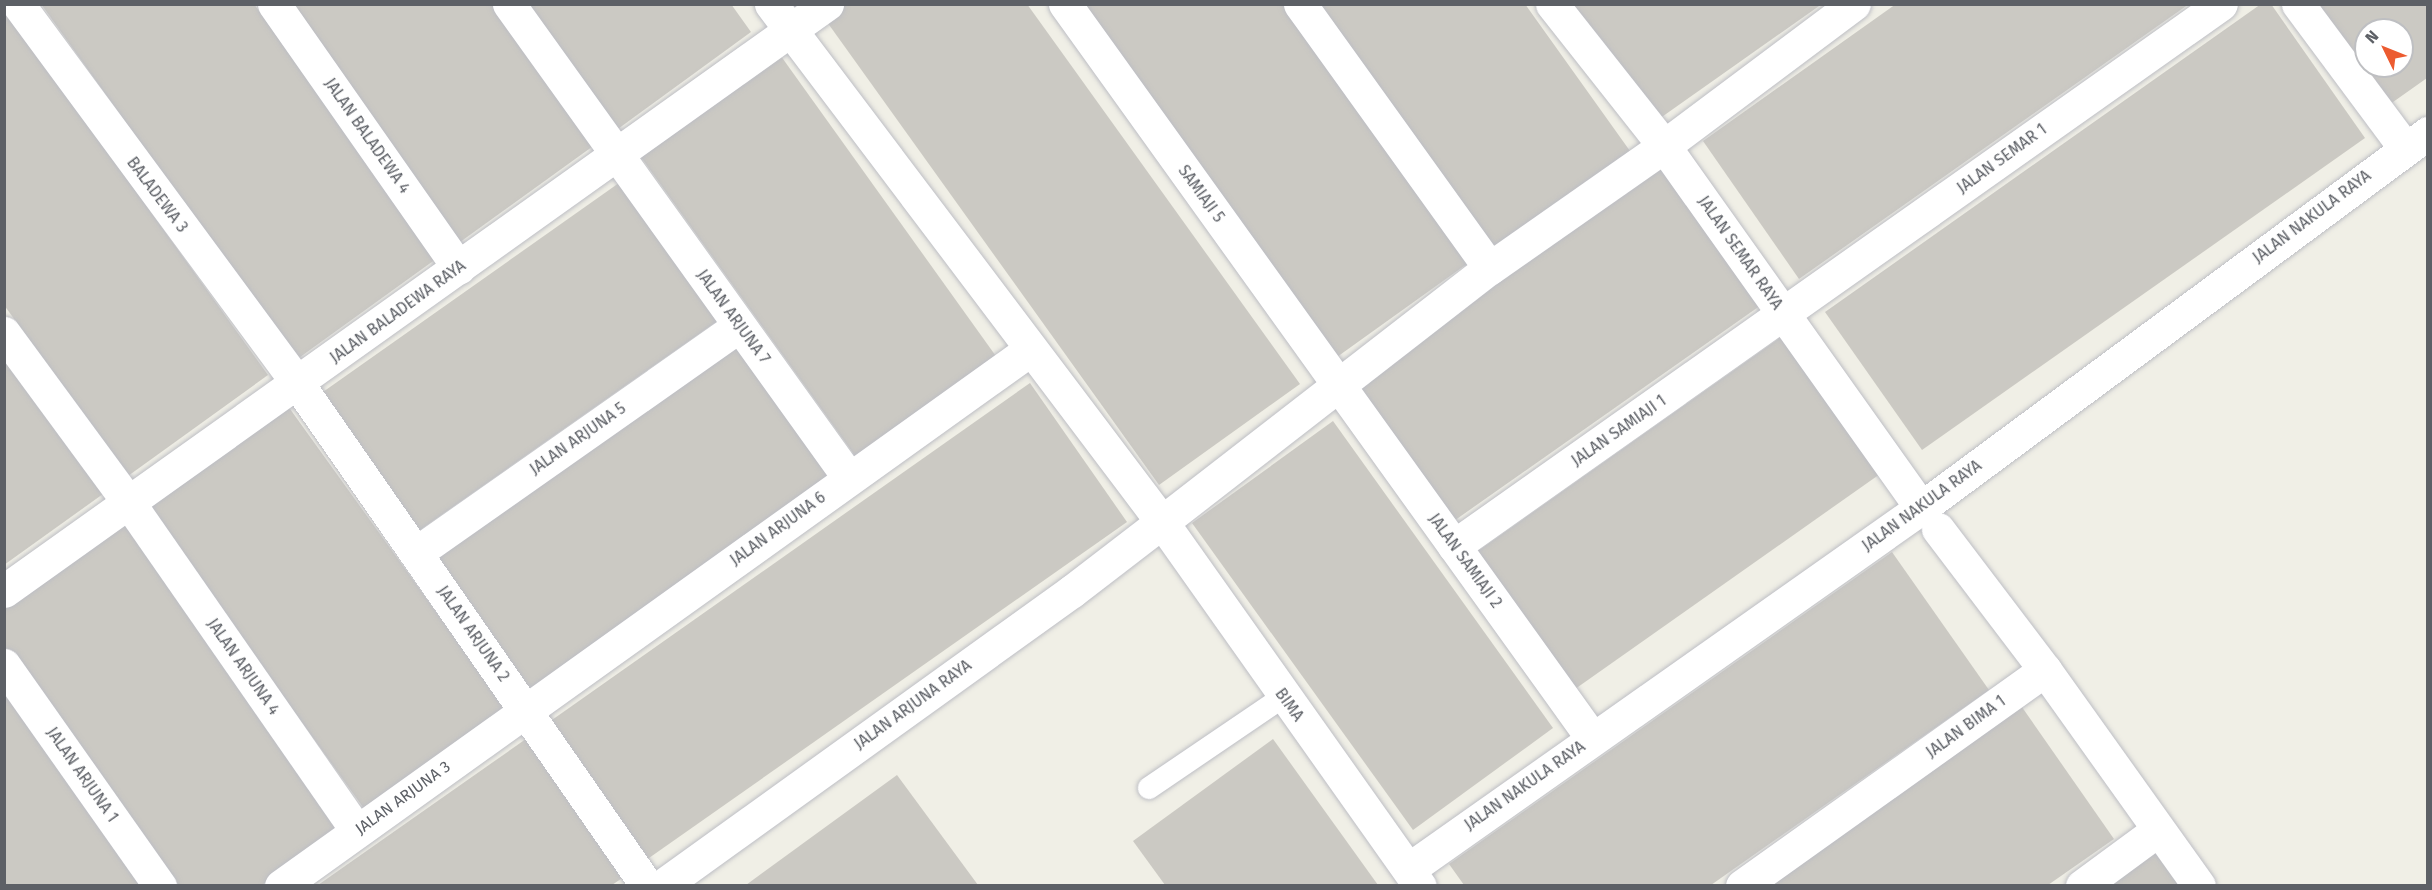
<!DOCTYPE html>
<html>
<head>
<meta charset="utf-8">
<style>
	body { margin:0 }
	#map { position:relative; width:2432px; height:890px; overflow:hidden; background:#f0efe6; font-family:"Fira Sans",sans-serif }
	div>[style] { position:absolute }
	.building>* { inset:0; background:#cbc9c3 }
	.roads { filter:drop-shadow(0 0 2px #bdbec4) drop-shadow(0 0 2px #bdbec4) }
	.service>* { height:22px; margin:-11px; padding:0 11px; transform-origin:11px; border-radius:11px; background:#fff }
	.minor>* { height:33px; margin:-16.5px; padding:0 16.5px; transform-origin:16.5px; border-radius:16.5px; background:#fff }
	.tertiary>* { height:33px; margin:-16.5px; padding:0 16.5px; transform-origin:16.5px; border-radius:16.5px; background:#fff }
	span { translate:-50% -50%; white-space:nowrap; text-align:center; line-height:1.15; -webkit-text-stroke:4.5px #fff; paint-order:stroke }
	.street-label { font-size:16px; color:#5d6066 }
	.frame { position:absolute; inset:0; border:6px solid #5d6066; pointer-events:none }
	.north { position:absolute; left:2354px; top:18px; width:60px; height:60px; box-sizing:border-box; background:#fff; border:2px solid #bebfc2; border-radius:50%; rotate:313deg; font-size:16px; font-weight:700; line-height:24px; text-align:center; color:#5d6066 }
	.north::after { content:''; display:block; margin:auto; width:21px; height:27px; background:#ec5b30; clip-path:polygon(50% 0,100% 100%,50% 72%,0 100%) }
</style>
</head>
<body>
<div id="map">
	<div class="building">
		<i style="clip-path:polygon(41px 4px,254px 4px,436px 259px,296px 360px)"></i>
		<i style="clip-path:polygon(283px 4px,497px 4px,596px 144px,456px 245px)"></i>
		<i style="clip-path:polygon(518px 4px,731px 4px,751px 32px,611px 134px)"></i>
		<i style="clip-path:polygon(837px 4px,1027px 4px,1300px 384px,1159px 485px,822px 15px)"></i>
		<i style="clip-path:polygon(1074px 4px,1288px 4px,1471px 261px,1330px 362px)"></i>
		<i style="clip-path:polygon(1312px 4px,1525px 4px,1630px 151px,1489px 252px)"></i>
		<i style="clip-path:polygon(1564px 4px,1822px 4px,1649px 126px)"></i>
		<i style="clip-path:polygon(1896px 4px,2189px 4px,1799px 279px,1703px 141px)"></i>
		<i style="clip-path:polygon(2261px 4px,2271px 4px,2365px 138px,1922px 450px,1825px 312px)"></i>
		<i style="clip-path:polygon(evenodd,2314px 4px,2427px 4px,2427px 78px,2386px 107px,2314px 4px,2366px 30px,2402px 30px,2402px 66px,2366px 66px,2366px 30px)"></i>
		<i style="clip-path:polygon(4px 8px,268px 375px,128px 476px,4px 305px)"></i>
		<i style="clip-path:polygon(778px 52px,998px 359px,858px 460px,638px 153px)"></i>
		<i style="clip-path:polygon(1667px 164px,1764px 303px,1451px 523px,1354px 385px)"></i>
		<i style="clip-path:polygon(626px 178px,723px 317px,410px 537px,313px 399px)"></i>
		<i style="clip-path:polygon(1784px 335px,1880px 474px,1568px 694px,1471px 556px)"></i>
		<i style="clip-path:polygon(740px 339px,837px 478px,524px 698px,428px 560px)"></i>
		<i style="clip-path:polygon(4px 343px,110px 489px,4px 565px)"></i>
		<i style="clip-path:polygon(1030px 383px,1127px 522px,639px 865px,542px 727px)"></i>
		<i style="clip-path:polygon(285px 402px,506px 709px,365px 810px,144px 503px)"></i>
		<i style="clip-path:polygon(1333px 421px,1553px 728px,1413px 830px,1192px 523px)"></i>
		<i style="clip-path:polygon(124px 519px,345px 825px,262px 885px,174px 885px,4px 649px,4px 605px)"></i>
		<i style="clip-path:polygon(1892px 552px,1989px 690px,1711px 885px,1464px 885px,1449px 864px)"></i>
		<i style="clip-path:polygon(4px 691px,144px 885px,4px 885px)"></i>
		<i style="clip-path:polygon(2017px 700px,2114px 839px,2048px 885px,1754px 885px)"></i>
		<i style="clip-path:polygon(533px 734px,631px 872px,612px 885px,318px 885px)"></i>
		<i style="clip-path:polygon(1273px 739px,1378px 885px,1165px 885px,1133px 841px)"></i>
		<i style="clip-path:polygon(897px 775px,978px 885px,746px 885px,820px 831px)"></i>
		<i style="clip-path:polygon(2160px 838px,2194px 885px,2094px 885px)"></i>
	</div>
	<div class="roads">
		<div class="service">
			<i style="left:1149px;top:788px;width:162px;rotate:-34.2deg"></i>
		</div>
		<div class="minor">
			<i style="left:18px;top:4px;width:472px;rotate:53.6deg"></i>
			<i style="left:298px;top:384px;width:611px;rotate:55.19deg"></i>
			<i style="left:274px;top:4px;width:322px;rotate:55deg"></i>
			<i style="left:509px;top:4px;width:583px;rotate:54.35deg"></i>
			<i style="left:771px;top:4px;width:649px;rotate:52.95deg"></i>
			<i style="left:1162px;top:522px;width:415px;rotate:-37.8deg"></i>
			<i style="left:1490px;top:268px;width:213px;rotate:-35deg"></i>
			<i style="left:1664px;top:146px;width:237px;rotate:-36.8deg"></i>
			<i style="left:1065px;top:4px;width:904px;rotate:54.32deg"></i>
			<i style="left:1300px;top:4px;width:325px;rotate:54.3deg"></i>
			<i style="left:1552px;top:4px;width:181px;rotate:51.7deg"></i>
			<i style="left:1664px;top:146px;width:444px;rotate:54.6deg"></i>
			<i style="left:2298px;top:4px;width:179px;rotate:53.4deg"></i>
			<i style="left:4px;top:333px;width:211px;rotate:53.7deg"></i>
			<i style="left:129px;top:503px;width:399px;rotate:55.2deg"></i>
			<i style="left:1454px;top:546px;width:939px;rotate:-35.25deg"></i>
			<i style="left:416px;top:553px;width:395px;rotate:-35.1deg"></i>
			<i style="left:4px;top:591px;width:1011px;rotate:-35.5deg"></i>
			<i style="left:4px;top:665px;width:271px;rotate:54.8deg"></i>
			<i style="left:2045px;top:670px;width:265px;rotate:54.5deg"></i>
			<i style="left:1409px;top:869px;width:626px;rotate:-35.19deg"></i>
			<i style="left:1921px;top:508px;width:631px;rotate:-36.49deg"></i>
			<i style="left:281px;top:886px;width:922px;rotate:-35.6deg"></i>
			<i style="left:1742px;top:886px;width:372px;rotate:-35.5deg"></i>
			<i style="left:2045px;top:670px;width:177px;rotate:-127.2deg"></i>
			<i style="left:2082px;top:886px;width:94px;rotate:-36.4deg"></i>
		</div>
		<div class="tertiary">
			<i style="left:662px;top:886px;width:505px;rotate:-35.74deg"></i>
			<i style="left:1072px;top:591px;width:113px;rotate:-37.5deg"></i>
			<i style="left:1162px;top:522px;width:446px;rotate:54.7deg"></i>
		</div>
	</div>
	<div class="street-label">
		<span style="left:367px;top:136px;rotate:55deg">JALAN BALADEWA 4</span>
		<span style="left:2002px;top:159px;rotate:-36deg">JALAN SEMAR 1</span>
		<span style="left:1201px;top:194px;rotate:54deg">SAMIAJI 5</span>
		<span style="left:157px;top:195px;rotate:53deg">BALADEWA 3</span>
		<span style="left:2312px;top:217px;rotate:-37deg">JALAN NAKULA RAYA</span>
		<span style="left:1740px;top:253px;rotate:55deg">JALAN SEMAR RAYA</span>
		<span style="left:398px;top:312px;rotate:-36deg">JALAN BALADEWA RAYA</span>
		<span style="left:733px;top:317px;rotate:54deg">JALAN ARJUNA 7</span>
		<span style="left:1619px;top:431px;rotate:-35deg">JALAN SAMIAJI 1</span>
		<span style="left:578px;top:439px;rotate:-35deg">JALAN ARJUNA 5</span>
		<span style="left:1922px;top:506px;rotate:-36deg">JALAN NAKULA RAYA</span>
		<span style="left:778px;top:529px;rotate:-36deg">JALAN ARJUNA 6</span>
		<span style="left:1465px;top:561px;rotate:54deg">JALAN SAMIAJI 2</span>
		<span style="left:473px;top:634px;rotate:55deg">JALAN ARJUNA 2</span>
		<span style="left:243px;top:667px;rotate:55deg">JALAN ARJUNA 4</span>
		<span style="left:913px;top:705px;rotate:-36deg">JALAN ARJUNA RAYA</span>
		<span style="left:1289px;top:705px;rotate:54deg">BIMA</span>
		<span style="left:1966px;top:727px;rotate:-36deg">JALAN BIMA 1</span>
		<span style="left:82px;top:775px;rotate:55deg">JALAN ARJUNA 1</span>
		<span style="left:1525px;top:786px;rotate:-35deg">JALAN NAKULA RAYA</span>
		<span style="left:403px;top:798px;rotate:-36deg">JALAN ARJUNA 3</span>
	</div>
	<div class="frame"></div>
	<div class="north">N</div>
</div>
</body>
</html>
